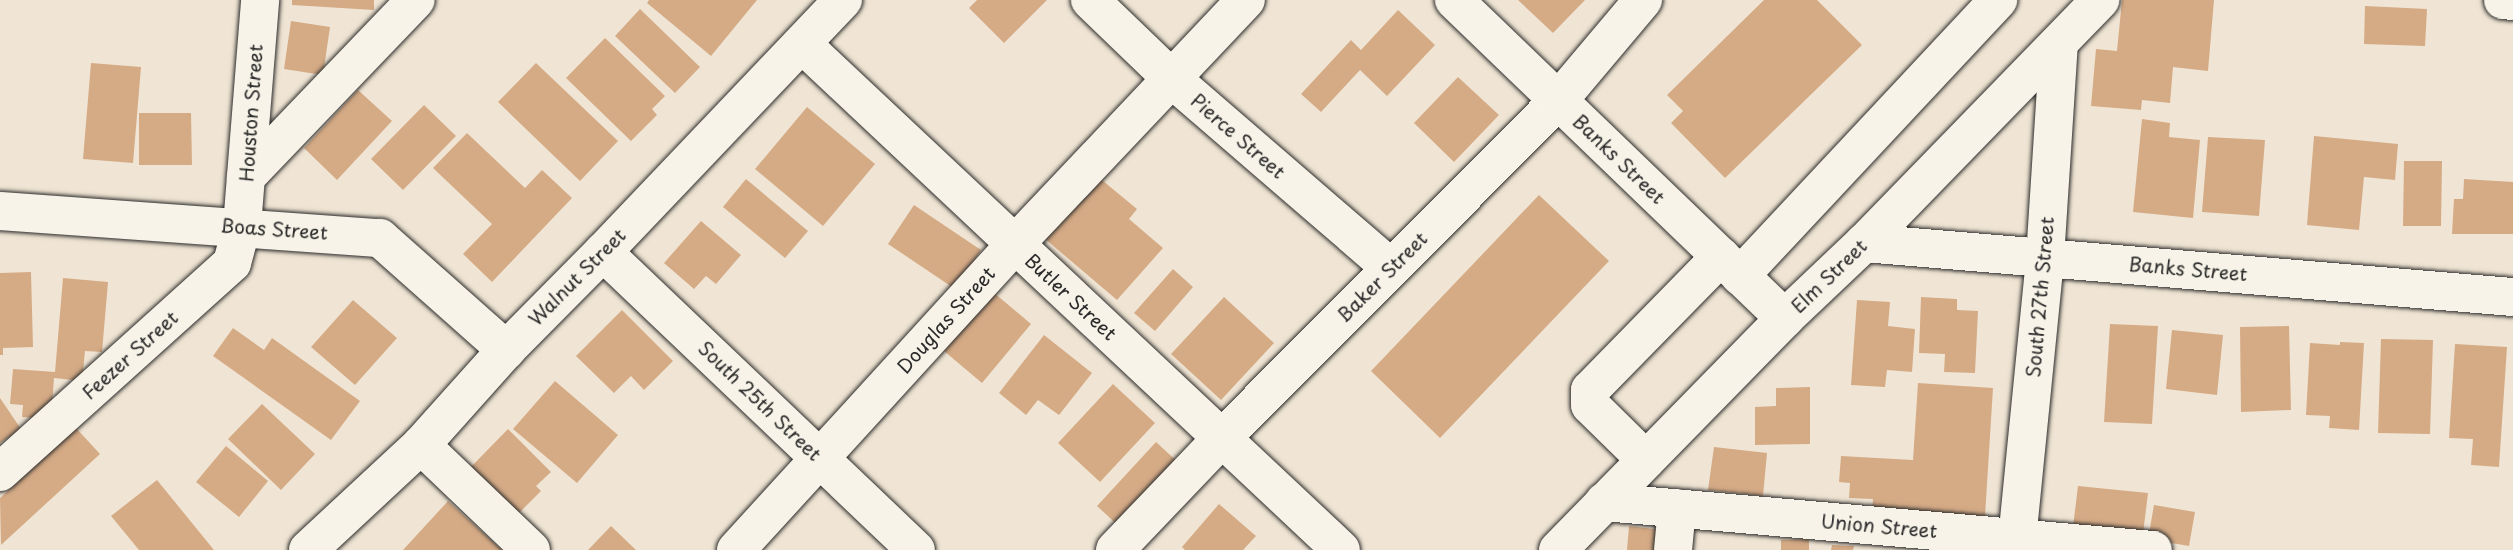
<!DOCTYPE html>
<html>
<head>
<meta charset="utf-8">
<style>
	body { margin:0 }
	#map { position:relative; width:2513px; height:550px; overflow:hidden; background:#f0e5d4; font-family:"Playpen Sans",sans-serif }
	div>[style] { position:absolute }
	.building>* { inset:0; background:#d5ab86 }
	.roads { filter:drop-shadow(0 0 2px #2b2b2b) drop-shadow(0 0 2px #2b2b2b) }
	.minor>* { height:38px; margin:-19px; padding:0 19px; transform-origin:19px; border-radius:19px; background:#f7f3e8 }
	.major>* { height:38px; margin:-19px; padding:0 19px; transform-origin:19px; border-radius:19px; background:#f7f3e8 }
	span { translate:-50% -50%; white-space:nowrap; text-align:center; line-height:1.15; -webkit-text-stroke:5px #f7f3e8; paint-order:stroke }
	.street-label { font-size:19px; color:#2b2b2b }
</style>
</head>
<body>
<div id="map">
	<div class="building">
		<i style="clip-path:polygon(292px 0,374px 0,374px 10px,292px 5px)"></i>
		<i style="clip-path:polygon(649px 0,757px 0,711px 56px,647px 3px)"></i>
		<i style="clip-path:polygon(977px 0,1047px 0,1004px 43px,969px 8px)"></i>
		<i style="clip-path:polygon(1518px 0,1585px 0,1553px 33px)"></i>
		<i style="clip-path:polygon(1764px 0,1817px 0,1862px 45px,1725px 178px,1671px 123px,1683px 111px,1667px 95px)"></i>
		<i style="clip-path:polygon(2122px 0,2214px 0,2208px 71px,2173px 67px,2170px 103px,2142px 100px,2141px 110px,2091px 106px,2096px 49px,2117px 51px)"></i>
		<i style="clip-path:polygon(2365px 6px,2427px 9px,2425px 46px,2364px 44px)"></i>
		<i style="clip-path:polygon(640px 9px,700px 67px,675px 93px,615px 36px)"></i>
		<i style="clip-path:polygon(1398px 10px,1435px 45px,1387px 96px,1360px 70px,1321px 112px,1301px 94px,1351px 40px,1361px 50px)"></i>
		<i style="clip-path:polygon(291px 21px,330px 27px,323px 75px,284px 69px)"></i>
		<i style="clip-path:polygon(605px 38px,665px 96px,652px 109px,657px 115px,631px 141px,566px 78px)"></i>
		<i style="clip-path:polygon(91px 63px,141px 67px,133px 163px,83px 159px)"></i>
		<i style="clip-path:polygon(536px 63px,618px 141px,580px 181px,498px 102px)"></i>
		<i style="clip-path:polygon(1458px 77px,1499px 115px,1454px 162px,1414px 123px)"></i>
		<i style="clip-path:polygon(358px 90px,392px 121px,337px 180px,304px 148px)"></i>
		<i style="clip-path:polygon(424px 105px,456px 136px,403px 190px,371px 159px)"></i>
		<i style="clip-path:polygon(807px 107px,875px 164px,823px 226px,755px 169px)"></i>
		<i style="clip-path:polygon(139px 113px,191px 113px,192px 165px,139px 165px)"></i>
		<i style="clip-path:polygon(2142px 119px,2170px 123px,2169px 137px,2200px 140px,2193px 218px,2133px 212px)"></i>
		<i style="clip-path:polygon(467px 133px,525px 188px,542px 170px,572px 198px,492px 282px,463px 254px,492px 224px,433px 168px)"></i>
		<i style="clip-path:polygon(2314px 136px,2398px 144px,2395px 180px,2364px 177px,2359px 230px,2307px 225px)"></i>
		<i style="clip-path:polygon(2208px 137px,2265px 140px,2259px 216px,2202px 212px)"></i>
		<i style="clip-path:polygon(2404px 161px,2442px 161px,2441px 226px,2403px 226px)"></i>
		<i style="clip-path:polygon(1097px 176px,1137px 209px,1129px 219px,1163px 248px,1117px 300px,1044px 238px)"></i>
		<i style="clip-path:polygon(746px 179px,808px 231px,785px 258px,723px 207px)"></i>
		<i style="clip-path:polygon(2464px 179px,2513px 182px,2513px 234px,2452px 234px,2454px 199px,2463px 199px)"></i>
		<i style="clip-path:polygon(1539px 195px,1609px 261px,1440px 438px,1371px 371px)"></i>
		<i style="clip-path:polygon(914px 205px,981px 250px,955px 289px,888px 244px)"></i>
		<i style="clip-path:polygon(701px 221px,741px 255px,716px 284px,706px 276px,694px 289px,664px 263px)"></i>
		<i style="clip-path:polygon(1173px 269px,1193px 287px,1155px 331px,1134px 313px)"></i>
		<i style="clip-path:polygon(31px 272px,33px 347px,3px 348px,3px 355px,0 355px,0 273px)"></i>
		<i style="clip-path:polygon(63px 278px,108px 282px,102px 352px,85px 351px,82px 381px,54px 378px,51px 419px,22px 417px,23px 405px,10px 404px,13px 369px,55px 372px)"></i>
		<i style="clip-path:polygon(993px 292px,1031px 324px,982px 383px,944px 351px)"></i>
		<i style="clip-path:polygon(1224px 297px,1274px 343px,1221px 400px,1171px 354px)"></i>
		<i style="clip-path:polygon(1921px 297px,1957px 299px,1957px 310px,1978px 311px,1975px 373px,1944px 372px,1945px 354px,1919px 353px)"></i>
		<i style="clip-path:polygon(353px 300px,397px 338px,355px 385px,311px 347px)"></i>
		<i style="clip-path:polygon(1857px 300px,1890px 302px,1888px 326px,1915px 329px,1912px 372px,1887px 370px,1885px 387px,1851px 385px)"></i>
		<i style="clip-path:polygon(622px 310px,673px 361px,644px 390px,631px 376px,614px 393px,576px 356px)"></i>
		<i style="clip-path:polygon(2110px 324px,2158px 326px,2152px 424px,2104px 422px)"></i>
		<i style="clip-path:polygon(2289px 326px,2291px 410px,2241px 412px,2240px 327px)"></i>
		<i style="clip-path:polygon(233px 328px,264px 350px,272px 338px,360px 401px,331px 440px,213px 356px)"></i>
		<i style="clip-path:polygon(2172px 330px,2223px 335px,2217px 395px,2166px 389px)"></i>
		<i style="clip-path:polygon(1044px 335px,1092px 373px,1059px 415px,1038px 400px,1026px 415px,999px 393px)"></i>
		<i style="clip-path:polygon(2381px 339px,2433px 340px,2430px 434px,2378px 433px)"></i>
		<i style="clip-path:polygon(2340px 342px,2364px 343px,2359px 430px,2329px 428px,2330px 416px,2306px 415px,2310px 343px,2340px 345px)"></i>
		<i style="clip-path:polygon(2455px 344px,2507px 347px,2499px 467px,2471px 465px,2473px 439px,2449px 438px)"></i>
		<i style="clip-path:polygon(555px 381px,618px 435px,577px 483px,513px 429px)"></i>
		<i style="clip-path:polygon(1918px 383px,1993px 388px,1985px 516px,1872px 510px,1873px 499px,1849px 498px,1850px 483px,1839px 482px,1841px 456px,1913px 460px)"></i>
		<i style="clip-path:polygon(1113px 384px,1155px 423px,1100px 482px,1058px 443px)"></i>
		<i style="clip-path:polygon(1810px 387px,1810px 444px,1755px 445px,1755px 407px,1776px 406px,1776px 388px)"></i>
		<i style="clip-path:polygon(0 398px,21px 429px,0 443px)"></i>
		<i style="clip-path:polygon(262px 404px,315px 454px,281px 490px,228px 439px)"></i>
		<i style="clip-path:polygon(76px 428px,100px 454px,1px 545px,0 498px)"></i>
		<i style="clip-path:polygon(508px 429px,551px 472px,536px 486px,541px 491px,513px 519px,466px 472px)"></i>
		<i style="clip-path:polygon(1156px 442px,1181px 465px,1122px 529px,1097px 506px)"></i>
		<i style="clip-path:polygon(226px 446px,268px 481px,239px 517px,196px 482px)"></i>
		<i style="clip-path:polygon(1714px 447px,1767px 453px,1763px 496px,1708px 490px)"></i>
		<i style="clip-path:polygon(157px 480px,214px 550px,139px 550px,111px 516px)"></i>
		<i style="clip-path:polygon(2078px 486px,2148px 493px,2143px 534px,2073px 527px)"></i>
		<i style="clip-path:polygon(448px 501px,502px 550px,403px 550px)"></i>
		<i style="clip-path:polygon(1219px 504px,1256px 536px,1243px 550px,1185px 550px,1182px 547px)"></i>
		<i style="clip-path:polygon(2154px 505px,2195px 512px,2189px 546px,2148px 539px)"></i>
		<i style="clip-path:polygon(611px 526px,636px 550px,588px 550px)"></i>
		<i style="clip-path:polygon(1629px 526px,1662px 530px,1660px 550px,1627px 550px)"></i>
		<i style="clip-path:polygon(1809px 539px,1809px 550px,1781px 550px,1781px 540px)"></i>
		<i style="clip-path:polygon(1832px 545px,1854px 546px,1853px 550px,1831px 550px)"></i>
	</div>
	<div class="roads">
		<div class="minor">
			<i style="left:1090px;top:0;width:114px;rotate:43.9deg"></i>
			<i style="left:1172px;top:79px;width:289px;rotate:40.8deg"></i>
			<i style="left:1454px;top:0;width:459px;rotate:43.9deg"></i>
			<i style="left:2503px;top:0;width:10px;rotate:6deg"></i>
			<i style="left:802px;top:44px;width:739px;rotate:43.19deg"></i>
			<i style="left:246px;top:177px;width:245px;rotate:-46.2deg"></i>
			<i style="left:0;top:211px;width:381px;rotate:4.1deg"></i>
			<i style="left:380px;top:238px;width:169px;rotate:41.6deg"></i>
			<i style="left:1864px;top:243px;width:651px;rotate:4.76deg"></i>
			<i style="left:603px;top:252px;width:432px;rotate:43.6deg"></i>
			<i style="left:1740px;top:276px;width:378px;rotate:-46.9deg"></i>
			<i style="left:421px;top:445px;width:152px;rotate:43.7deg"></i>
			<i style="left:1646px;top:460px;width:78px;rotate:-135.5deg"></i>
			<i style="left:1590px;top:405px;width:15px;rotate:-90deg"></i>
			<i style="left:1590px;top:390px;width:187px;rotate:-45.6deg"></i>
			<i style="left:0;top:472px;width:312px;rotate:-42deg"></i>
			<i style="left:232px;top:263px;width:38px;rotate:-75deg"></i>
			<i style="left:242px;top:226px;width:227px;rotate:-85.4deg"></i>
			<i style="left:1604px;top:502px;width:551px;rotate:5deg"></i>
			<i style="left:736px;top:550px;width:414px;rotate:-47.6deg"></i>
			<i style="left:1015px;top:244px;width:336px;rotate:-46.6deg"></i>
			<i style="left:1115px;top:550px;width:155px;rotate:-46.3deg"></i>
			<i style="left:1222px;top:438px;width:476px;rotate:-45.1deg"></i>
			<i style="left:1558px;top:101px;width:132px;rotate:-49.9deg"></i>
			<i style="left:1558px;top:550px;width:325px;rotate:-45.6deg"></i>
			<i style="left:1785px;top:318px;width:109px;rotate:-43.5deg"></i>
			<i style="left:1864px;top:243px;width:339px;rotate:-45.8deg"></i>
			<i style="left:1673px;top:550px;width:42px;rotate:-84.6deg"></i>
			<i style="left:2016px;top:550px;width:293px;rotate:-84.3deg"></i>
			<i style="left:2045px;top:258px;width:215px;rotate:-86.3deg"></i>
		</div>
		<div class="major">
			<i style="left:308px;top:550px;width:154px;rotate:-42.9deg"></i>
			<i style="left:421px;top:445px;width:127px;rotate:-48.2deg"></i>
			<i style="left:506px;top:350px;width:138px;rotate:-45.3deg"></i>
			<i style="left:603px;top:252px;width:348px;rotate:-46.4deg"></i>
		</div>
	</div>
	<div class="street-label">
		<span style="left:251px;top:113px;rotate:-86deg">Houston Street</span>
		<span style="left:1238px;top:136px;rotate:41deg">Pierce Street</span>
		<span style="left:1619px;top:159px;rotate:44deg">Banks Street</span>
		<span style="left:274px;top:229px;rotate:4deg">Boas Street</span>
		<span style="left:2188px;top:269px;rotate:5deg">Banks Street</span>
		<span style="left:1829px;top:276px;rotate:-44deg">Elm Street</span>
		<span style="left:577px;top:277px;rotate:-45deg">Walnut Street</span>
		<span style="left:1382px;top:277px;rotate:-45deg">Baker Street</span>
		<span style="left:1071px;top:297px;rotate:43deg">Butler Street</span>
		<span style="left:2040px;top:297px;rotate:-85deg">South 27th Street</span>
		<span style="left:946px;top:320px;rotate:-48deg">Douglas Street</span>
		<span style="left:130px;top:355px;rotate:-42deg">Feezer Street</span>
		<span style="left:760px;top:401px;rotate:44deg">South 25th Street</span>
		<span style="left:1879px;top:526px;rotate:5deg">Union Street</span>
	</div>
</div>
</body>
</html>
